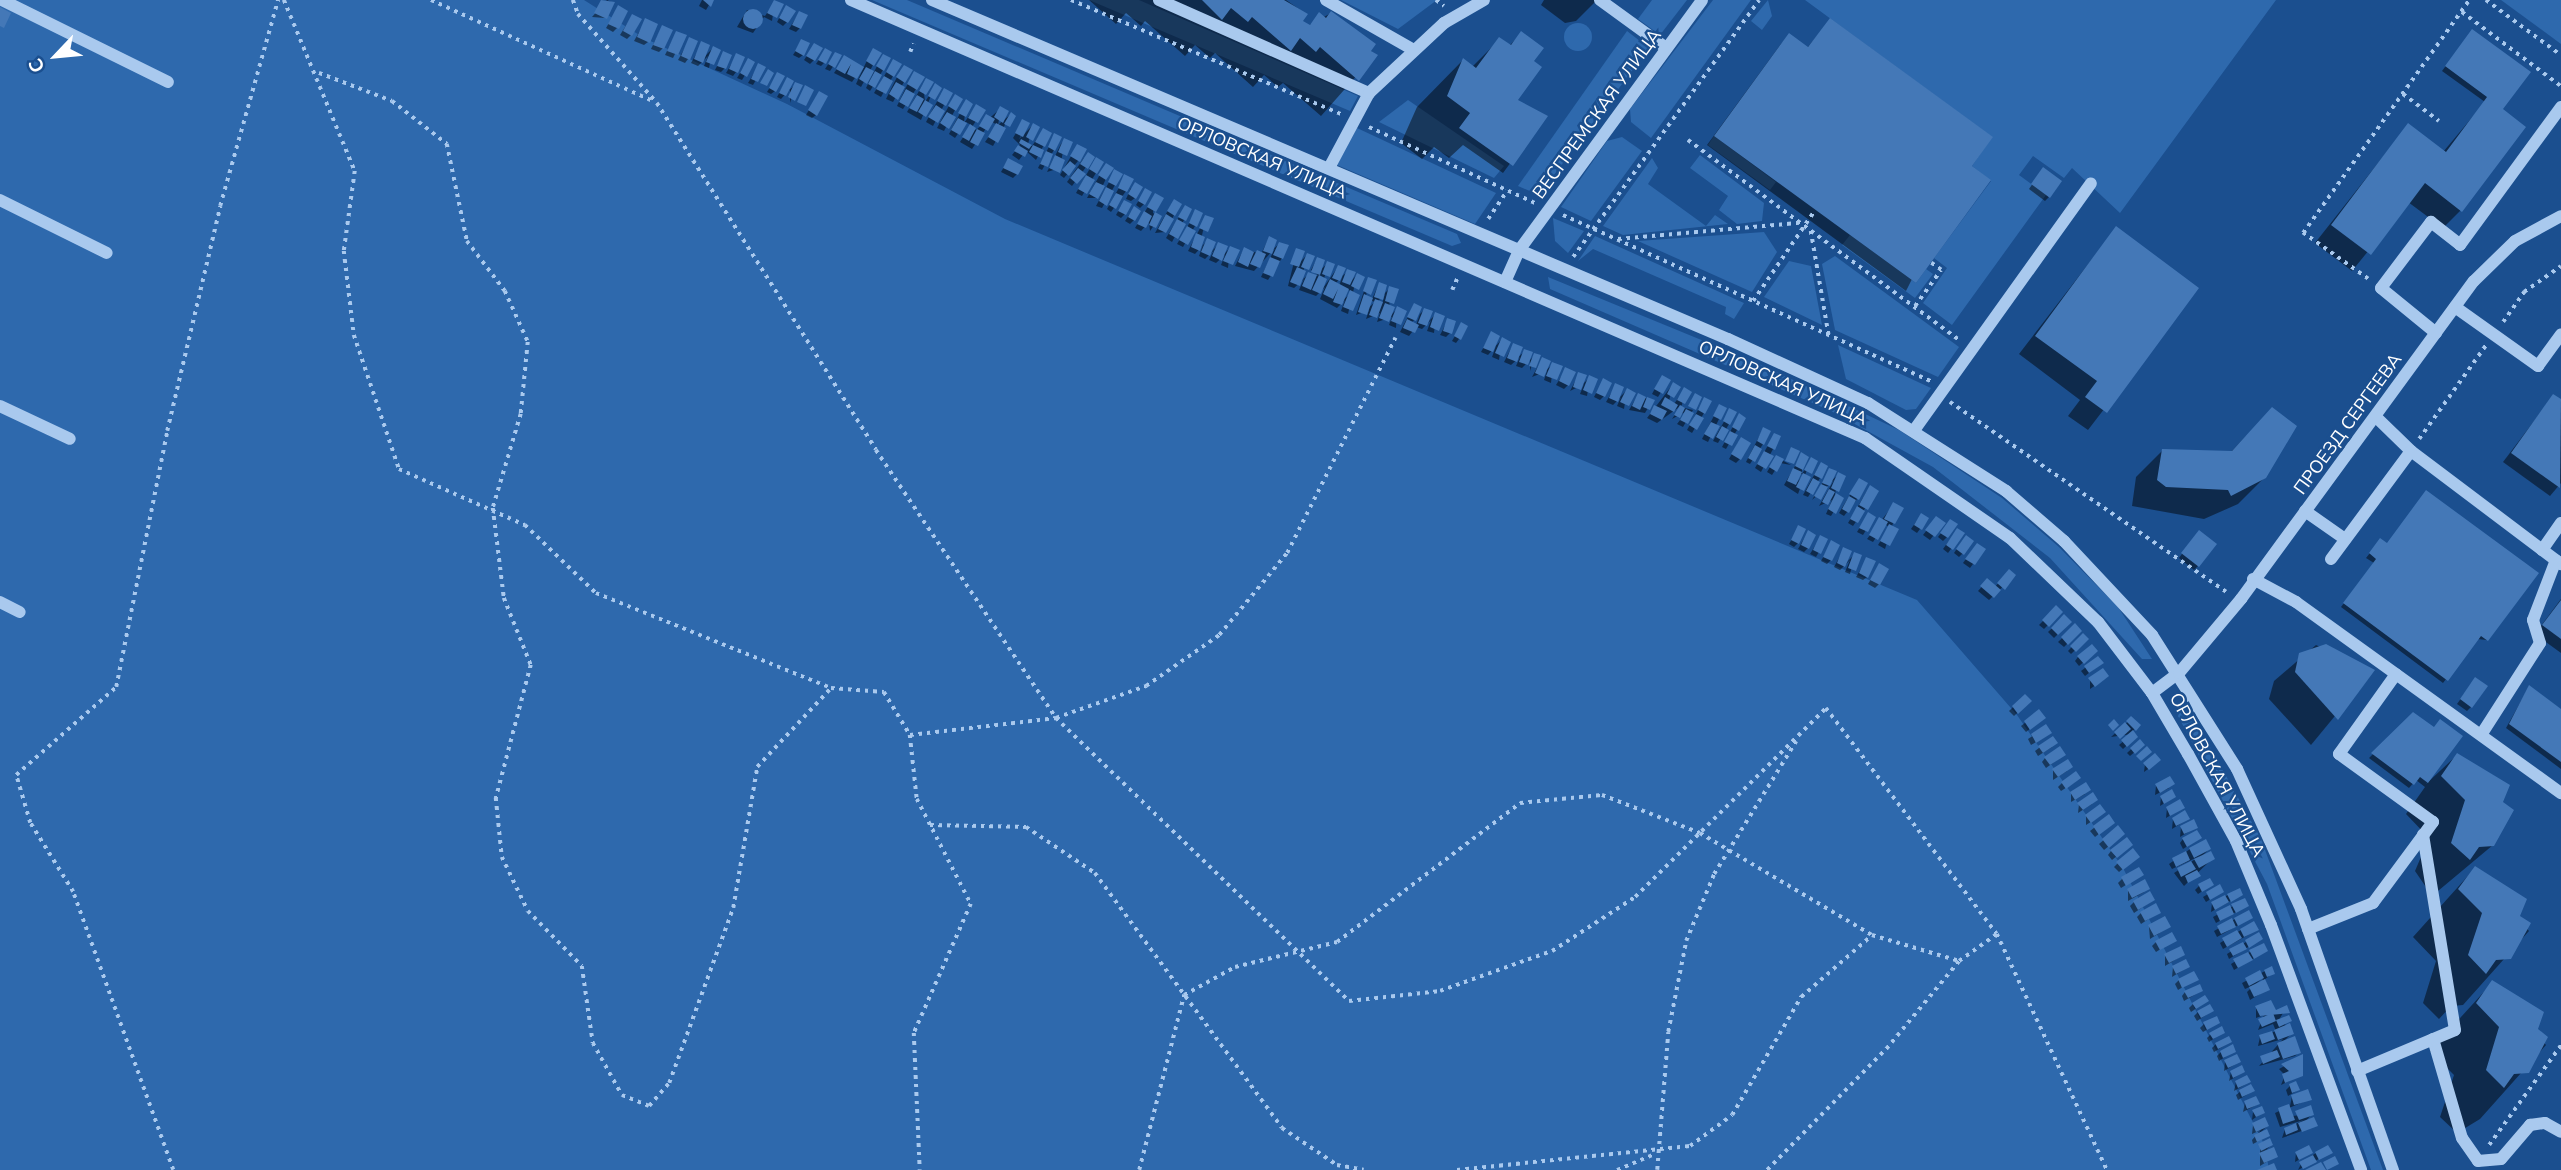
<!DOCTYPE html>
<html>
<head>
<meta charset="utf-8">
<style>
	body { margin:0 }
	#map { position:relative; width:2561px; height:1170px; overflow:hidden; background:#1b4f8f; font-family:"Nunito Sans",sans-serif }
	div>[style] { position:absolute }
	.green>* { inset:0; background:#2e69ad }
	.round { border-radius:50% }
	.shadow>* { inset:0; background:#0007 }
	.building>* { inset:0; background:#4478b7 }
	.path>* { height:3.5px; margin-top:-1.75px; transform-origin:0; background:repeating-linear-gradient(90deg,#a9c9ee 0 3.5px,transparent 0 8.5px) }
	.minor>* { height:12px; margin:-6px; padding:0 6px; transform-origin:6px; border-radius:6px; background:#a9c9ee }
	span { translate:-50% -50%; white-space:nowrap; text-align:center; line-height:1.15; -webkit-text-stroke:5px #1b4f8f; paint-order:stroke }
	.street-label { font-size:18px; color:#fff }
	.north { position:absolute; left:21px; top:21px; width:70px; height:70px; -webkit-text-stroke:5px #1b4f8f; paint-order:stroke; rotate:244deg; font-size:19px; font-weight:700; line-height:28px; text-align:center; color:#fff }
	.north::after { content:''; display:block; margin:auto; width:24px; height:32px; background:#fff; clip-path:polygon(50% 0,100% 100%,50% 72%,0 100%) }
</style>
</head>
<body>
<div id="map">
	<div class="green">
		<i style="clip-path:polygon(0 0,584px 0,644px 38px,787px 104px,1005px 219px,1917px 600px,2017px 715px,2123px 868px,2265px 1146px,2269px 1170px,0 1170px)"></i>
		<i style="clip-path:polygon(872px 0,907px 0,1457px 234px,1461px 243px,1452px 246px)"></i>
		<i style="clip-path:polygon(1089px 0,1139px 0,1358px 96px,1350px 111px)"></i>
		<i style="clip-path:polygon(1341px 0,1437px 0,1398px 29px)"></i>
		<i style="clip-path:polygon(1652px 0,1687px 0,1660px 35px,1638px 19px)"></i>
		<i style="clip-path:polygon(1713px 0,1751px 0,1651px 138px,1631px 122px,1630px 109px)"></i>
		<i style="clip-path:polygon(1768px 0,1772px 16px,1762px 30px,1751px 21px)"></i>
		<i style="clip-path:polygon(1805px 0,2276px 0,2120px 213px,2072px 168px,2064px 178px,2033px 156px,2019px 175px,2046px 195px,1952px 325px,1923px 303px,1947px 268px,1934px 258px,1991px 181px,1972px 166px,1992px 137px)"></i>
		<i style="clip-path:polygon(2501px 0,2561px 0,2561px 44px)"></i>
		<i class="round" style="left:1564px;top:23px;width:28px;height:28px"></i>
		<i style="clip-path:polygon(1627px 31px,1649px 48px,1539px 195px,1518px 186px)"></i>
		<i style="clip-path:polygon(1408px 100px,1504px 166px,1494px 178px,1379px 122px)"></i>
		<i style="clip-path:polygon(1357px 128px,1496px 193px,1475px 224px,1337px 165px)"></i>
		<i style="clip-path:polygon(1714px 136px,1776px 182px,1770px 190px,1708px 145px)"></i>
		<i style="clip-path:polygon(1622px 137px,1642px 151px,1591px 221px,1561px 207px,1607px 141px)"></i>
		<i style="clip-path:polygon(1700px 155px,1764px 203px,1762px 221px,1737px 224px,1719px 210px,1728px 196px,1690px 168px)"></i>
		<i style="clip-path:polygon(1652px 158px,1658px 168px,1648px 184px,1706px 226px,1715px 215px,1728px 224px,1623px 235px,1603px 226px)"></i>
		<i style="clip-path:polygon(1553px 218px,1584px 231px,1568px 253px,1555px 241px)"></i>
		<i style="clip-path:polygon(1764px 232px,1777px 252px,1752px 292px,1638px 241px)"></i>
		<i style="clip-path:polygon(1850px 235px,1916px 283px,1926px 269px,1933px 274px,1915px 298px,1842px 245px)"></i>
		<i style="clip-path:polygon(1595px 236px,1744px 303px,1734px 319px,1725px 314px,1726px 307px,1593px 249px,1578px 261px)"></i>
		<i style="clip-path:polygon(1835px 256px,1959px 347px,1938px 377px,1835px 330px,1822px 264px)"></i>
		<i style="clip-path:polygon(1789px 261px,1811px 266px,1822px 325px,1764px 297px)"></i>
		<i style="clip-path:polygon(1548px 277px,1755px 362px,1899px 430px,2002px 498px,2059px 547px,2118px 607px,2152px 659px,2142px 659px,2050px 558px,1933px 467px,1831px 411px,1550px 289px)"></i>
		<i style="clip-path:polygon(1838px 345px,1931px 388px,1916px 409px,1906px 410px,1846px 379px)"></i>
		<i style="clip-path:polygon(2182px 706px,2189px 709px,2261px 839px,2383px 1170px,2371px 1170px,2267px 884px,2178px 716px)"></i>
	</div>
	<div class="shadow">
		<i style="clip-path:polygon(607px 0,613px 3px,605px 18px,592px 17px)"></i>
		<i style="clip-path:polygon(702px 0,712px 0,706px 10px,699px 6px)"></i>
		<i style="clip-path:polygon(1089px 0,1286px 0,1306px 14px,1301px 21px,1308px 26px,1331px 13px,1375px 55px,1321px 116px,1283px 83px,1278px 87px,1264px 75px,1253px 87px,1215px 53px,1210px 58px,1195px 45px,1185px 56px,1145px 21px,1141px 26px,1126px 13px,1116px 24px)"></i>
		<i style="clip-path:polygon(1544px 0,1597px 0,1576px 21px,1565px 23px,1541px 5px)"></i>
		<i style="clip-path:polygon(775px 1px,772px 21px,764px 17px,753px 33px,737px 27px,747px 10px,765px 16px)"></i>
		<i style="clip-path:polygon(618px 8px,617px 28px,613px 32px,606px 28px)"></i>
		<i style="clip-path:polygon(783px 11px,787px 22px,783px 26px,777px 22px)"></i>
		<i style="clip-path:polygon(799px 13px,800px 28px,796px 32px,789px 29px)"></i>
		<i style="clip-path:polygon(632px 16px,631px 35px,627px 39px,620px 35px)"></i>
		<i style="clip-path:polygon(646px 20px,648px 42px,644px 45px,634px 41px)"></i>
		<i style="clip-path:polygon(1830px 20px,1969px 166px,1906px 291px,1707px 145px,1781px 44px,1789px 35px,1807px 48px)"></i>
		<i style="clip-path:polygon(662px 27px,663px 48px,659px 52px,651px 49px)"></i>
		<i style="clip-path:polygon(676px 33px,684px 36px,673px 58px,665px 55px)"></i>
		<i style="clip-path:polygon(1521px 34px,1532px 62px,1515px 100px,1545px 116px,1503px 173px,1463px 145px,1449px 158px,1434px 147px,1422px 159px,1401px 143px,1417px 107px,1463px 60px,1472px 67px,1500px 39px,1509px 46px)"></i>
		<i style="clip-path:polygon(2469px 35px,2501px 110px,2460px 211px,2443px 228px,2408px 202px,2352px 271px,2315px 243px,2408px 125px,2443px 152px,2485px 102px,2442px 71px)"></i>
		<i style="clip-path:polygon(690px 39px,688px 59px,685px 63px,678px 60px)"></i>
		<i style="clip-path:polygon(802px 41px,803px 55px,799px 58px,793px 55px)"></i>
		<i style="clip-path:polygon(702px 44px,703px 58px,713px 48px,709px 68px,704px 66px,708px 56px,698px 66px,691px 63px)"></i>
		<i style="clip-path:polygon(814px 45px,814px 60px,810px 64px,804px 60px)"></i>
		<i style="clip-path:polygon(825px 50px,824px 63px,821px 66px,816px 64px)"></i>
		<i style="clip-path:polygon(724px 53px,725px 68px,721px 72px,715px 70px)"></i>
		<i style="clip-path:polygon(835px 54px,840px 56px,830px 71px,825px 69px)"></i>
		<i style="clip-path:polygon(870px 54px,873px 65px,861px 87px,856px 84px)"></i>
		<i style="clip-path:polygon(737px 55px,736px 72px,733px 76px,726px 73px)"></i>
		<i style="clip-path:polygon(845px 57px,862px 68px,852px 82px,834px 73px)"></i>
		<i style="clip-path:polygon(748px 60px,753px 62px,742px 80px,737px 78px)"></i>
		<i style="clip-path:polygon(880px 60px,883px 70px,870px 91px,866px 88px)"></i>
		<i style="clip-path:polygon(893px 61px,893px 76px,881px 97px,874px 93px)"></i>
		<i style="clip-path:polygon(759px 65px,763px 68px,753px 85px,748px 83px)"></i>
		<i style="clip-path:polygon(900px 71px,904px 82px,893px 102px,886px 99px)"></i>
		<i style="clip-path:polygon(778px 74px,775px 91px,771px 94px,767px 92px)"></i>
		<i style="clip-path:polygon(911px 77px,916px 89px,903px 109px,897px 106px)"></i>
		<i style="clip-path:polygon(787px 79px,786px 93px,796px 84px,790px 103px,790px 89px,781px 99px,777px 97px)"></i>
		<i style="clip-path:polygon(923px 84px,925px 102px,935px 86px,921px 120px,907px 112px)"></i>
		<i style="clip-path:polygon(819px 93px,816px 115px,812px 118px,806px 115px)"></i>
		<i style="clip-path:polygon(941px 94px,944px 105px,933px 126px,926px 122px)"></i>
		<i style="clip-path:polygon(952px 100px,955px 110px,944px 131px,937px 128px)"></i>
		<i style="clip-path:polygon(966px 102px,964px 123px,976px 106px,983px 110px,972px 127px,976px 130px,1001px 108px,998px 125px,1011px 114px,993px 146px,985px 142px,997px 125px,991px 121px,972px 149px,960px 142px,971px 125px,966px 122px,955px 138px,949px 134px)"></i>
		<i style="clip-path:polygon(1023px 121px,1028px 124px,1019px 139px,1033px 125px,1028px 144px,1032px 146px,1043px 130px,1050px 133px,1036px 160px,1026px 151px,1019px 160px,1012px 155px,1020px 145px,1013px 138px)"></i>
		<i style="clip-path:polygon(1055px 135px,1054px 150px,1042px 170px,1038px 168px)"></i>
		<i style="clip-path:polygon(1065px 140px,1060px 168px,1047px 172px,1061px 144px)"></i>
		<i style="clip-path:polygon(1077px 146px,1078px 161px,1064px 178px,1060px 175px)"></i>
		<i style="clip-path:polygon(1084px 158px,1086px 167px,1072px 186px,1067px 182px)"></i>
		<i style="clip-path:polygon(1008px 160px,1017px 174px,1013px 178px,1001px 172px)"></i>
		<i style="clip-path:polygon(1093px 163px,1102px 163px,1082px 196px,1076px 193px)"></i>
		<i style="clip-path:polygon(1111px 168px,1097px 198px,1087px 198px,1103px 169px)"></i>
		<i style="clip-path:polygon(1115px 171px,1115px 185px,1102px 208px,1096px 206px)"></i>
		<i style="clip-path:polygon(2040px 173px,2049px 197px,2045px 201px,2029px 189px)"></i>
		<i style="clip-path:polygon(1125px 177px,1126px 191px,1111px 212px,1107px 209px)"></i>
		<i style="clip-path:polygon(1131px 188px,1135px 198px,1131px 201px,1126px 199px)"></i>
		<i style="clip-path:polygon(1145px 190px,1144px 204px,1140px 208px,1136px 205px)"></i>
		<i style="clip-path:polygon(1155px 195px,1153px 213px,1160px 217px,1150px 231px,1149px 222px,1141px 231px,1135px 228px)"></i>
		<i style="clip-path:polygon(1180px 204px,1165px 232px,1155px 233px,1171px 205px)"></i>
		<i style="clip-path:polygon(1121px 206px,1125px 214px,1121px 218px,1116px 215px)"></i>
		<i style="clip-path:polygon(1185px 207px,1184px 220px,1172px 242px,1166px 238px)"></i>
		<i style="clip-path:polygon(1134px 208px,1134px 220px,1130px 224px,1125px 221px)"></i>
		<i style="clip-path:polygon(1196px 212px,1195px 226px,1183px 247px,1177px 244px)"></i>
		<i style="clip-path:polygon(1206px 217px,1199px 249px,1208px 240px,1210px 253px,1219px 244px,1221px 257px,1230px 248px,1228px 268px,1221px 265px,1225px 255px,1216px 263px,1209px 260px,1214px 250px,1205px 259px,1199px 256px,1203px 245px,1195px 254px,1188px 251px)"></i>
		<i style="clip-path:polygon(2116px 228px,2197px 288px,2088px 430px,2068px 416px,2080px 400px,2019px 354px)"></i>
		<i style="clip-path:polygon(1269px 238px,1270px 252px,1279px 244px,1282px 258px,1268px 280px,1261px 277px,1275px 248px,1254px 271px,1235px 266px,1244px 249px,1261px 254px)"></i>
		<i style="clip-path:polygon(evenodd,1297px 250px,1298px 264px,1307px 255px,1301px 281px,1310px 273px,1319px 276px,1311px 270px,1317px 259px,1319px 271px,1328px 263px,1321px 291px,1338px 267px,1339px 279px,1348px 271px,1349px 283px,1357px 275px,1348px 314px,1341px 311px,1345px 300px,1337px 308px,1320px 299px,1325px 287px,1316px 296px,1299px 290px,1304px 279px,1294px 288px,1288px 286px,1297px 250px,1343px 275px,1339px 286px,1335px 284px,1343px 275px,1297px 250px,1347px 289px,1352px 292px,1342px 301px,1347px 289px)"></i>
		<i style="clip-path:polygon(evenodd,1368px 279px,1366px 297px,1372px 299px,1379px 284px,1382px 296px,1390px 288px,1389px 317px,1397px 309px,1396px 328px,1389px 325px,1392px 317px,1377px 322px,1380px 313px,1366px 319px,1369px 310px,1356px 315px,1368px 279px,1385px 294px,1382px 304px,1377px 302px,1385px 294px,1368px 279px,1370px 300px,1375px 302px,1367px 309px,1370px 300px)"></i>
		<i style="clip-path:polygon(evenodd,1414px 305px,1415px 319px,1424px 310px,1426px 324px,1436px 314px,1434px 333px,1427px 331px,1431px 320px,1422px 329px,1416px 327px,1409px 336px,1400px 332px,1414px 305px,1420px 314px,1416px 325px,1411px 323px,1420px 314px)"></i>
		<i style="clip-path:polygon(1448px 320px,1450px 333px,1446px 337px,1440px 335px)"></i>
		<i style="clip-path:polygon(1462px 324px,1459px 339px,1456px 343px,1452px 341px)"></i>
		<i style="clip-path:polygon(1491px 334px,1493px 349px,1502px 339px,1499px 360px,1492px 357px,1496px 346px,1488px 355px,1481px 352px)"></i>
		<i style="clip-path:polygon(1513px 345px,1516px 359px,1525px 351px,1527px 363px,1535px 355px,1530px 371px,1530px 360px,1522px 368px,1516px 366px,1520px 357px,1511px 365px,1504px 362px)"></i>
		<i style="clip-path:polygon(1542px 359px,1544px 372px,1553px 364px,1551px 383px,1544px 380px,1547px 371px,1532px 377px)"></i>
		<i style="clip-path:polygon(1566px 369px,1568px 385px,1564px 389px,1556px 385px)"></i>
		<i style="clip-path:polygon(1579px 374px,1581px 386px,1590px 377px,1587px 396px,1580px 394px,1584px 384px,1570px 391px)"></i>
		<i style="clip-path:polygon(1603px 380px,1604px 396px,1600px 400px,1594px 397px)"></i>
		<i style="clip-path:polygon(1659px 381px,1668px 381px,1658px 397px,1652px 394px)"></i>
		<i style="clip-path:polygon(1673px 384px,1669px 401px,1674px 404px,1684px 390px,1682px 405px,1657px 423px,1647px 418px)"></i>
		<i style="clip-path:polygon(1616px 385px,1617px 400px,1627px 390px,1624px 409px,1617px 406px,1621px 397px,1613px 405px,1606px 402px)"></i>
		<i style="clip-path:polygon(1638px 395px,1652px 401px,1645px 413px,1629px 410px)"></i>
		<i style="clip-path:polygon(2553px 396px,2561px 401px,2561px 483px,2550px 496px,2503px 462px)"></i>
		<i style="clip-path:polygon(1704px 399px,1704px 413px,1692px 433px,1687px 430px)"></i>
		<i style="clip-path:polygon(1719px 406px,1719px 419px,1708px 442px,1702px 439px)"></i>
		<i style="clip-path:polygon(1680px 407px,1693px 410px,1683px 427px,1677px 424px,1687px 411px,1672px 419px)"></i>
		<i style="clip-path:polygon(1730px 411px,1729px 424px,1718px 443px,1713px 441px)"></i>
		<i style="clip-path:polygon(1739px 415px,1737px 430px,1726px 449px,1722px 447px)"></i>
		<i style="clip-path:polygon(2295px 427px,2265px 477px,2238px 504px,2204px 519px,2132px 506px,2136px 477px,2163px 450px,2230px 453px,2246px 436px)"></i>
		<i style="clip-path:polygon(1763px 429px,1763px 444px,1750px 464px,1746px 462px)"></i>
		<i style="clip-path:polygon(1774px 435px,1773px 449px,1761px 472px,1755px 468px)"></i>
		<i style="clip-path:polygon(1738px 443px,1740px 459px,1736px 463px,1729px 459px)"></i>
		<i style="clip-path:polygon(evenodd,1802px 454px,1802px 474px,1811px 459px,1798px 494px,1784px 485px,1802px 454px,1799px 473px,1804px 475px,1795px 484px,1799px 473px)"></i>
		<i style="clip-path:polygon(1776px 457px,1791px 465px,1780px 463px,1772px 475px,1767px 472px)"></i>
		<i style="clip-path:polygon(1818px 468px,1820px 478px,1808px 497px,1803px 495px)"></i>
		<i style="clip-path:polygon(1830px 470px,1830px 482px,1839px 474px,1835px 494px,1842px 498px,1831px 516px,1826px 514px,1832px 500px,1819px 506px,1834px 480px,1812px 500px)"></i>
		<i style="clip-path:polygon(1859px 480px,1857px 499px,1844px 516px,1839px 513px)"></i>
		<i style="clip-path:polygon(1867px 491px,1877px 491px,1853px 526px,1848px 523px)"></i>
		<i style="clip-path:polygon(1894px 504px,1893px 523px,1885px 549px,1878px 545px,1889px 527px,1885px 524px,1873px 542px,1867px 539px)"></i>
		<i style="clip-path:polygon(1868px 514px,1874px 517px,1863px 535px,1857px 532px)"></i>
		<i style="clip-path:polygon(1918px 519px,1920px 529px,1917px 533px,1911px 529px)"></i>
		<i style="clip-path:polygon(1933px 522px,1943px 523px,1930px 540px,1923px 535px)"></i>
		<i style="clip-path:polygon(1947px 525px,1947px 537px,1943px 541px,1938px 537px)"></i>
		<i style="clip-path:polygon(1799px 527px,1799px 542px,1794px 547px,1789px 544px)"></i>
		<i style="clip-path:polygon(1808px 532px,1808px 548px,1804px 552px,1798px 549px)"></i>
		<i style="clip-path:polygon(1954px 534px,1962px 534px,1948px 553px,1943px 549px)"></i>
		<i style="clip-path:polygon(2195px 536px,2198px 566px,2194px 570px,2179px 558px)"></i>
		<i style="clip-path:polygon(1820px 538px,1826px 540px,1816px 557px,1810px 554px)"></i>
		<i style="clip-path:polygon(1962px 541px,1963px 553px,1959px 557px,1954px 553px)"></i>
		<i style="clip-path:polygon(1831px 543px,1831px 560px,1827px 564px,1821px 561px)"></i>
		<i style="clip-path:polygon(2377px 544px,2387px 544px,2536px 573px,2487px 640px,2477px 639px,2443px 683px,2341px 607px,2374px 563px,2366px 558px)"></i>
		<i style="clip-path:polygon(1844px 549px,1845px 564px,1855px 554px,1850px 574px,1845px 572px,1850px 560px,1840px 570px,1834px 567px)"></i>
		<i style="clip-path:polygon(1973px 549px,1973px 564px,1970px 568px,1963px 563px)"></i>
		<i style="clip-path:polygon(1867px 559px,1867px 577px,1863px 580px,1856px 577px)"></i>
		<i style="clip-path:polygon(1879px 566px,1879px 584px,1875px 588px,1868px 584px)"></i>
		<i style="clip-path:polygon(2005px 575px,2014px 576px,1989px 600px,1978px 591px,1987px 581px,1995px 587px)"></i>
		<i style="clip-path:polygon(2561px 599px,2561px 653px,2535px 634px)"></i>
		<i style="clip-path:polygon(2056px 608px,2061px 612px,2044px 629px,2039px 625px)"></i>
		<i style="clip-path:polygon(2064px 617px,2070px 622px,2054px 638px,2048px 632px)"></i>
		<i style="clip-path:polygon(2075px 626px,2080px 631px,2064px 647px,2058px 642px)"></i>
		<i style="clip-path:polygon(2083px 635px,2087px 639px,2071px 654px,2068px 651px)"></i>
		<i style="clip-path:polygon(2316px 645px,2372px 671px,2311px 745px,2269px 699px,2274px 681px)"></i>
		<i style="clip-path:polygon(2092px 655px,2079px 666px,2075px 661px,2078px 657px)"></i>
		<i style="clip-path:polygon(2098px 658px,2098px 666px,2085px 676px,2081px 671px)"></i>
		<i style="clip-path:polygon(2090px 679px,2103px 680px,2090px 689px)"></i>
		<i style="clip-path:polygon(2472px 683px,2471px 707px,2467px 711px,2457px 704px)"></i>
		<i style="clip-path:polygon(2529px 687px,2561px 712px,2561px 769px,2506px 728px)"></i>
		<i style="clip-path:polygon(2025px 696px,2030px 701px,2014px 716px,2009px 711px)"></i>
		<i style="clip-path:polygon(2039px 712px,2040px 721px,2026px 732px,2021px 726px)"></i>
		<i style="clip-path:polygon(2414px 714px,2433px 729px,2461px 737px,2426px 784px,2457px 755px,2501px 803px,2493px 845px,2432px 896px,2415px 871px,2429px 838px,2406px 814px,2425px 787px,2416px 780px,2409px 788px,2369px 758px)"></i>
		<i style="clip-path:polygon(2131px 719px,2138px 725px,2132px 732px,2136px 737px,2123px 749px,2119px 745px,2132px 734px,2111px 737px)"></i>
		<i style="clip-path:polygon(2046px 727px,2046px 736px,2031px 745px,2028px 739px)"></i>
		<i style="clip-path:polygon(2052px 738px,2052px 747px,2038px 756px,2035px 751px)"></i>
		<i style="clip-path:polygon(2140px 741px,2143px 745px,2130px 756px,2127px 753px)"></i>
		<i style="clip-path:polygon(2064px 755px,2046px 768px,2042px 762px,2045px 758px)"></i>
		<i style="clip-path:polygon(2145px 764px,2155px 764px,2144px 772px)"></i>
		<i style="clip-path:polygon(2053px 770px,2067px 771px,2053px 780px)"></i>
		<i style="clip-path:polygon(2075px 782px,2061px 791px,2058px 787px,2062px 783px)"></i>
		<i style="clip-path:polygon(2156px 786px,2169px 788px,2155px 795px)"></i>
		<i style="clip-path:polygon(2071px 794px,2085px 794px,2071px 802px)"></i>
		<i style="clip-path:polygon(2161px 797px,2174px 797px,2160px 806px)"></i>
		<i style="clip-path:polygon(2079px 804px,2092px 804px,2078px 813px)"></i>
		<i style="clip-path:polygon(2167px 808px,2183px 808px,2166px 818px)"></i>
		<i style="clip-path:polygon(2086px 816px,2100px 816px,2086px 825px)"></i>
		<i style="clip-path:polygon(2108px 817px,2109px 826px,2095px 837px,2090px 831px)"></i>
		<i style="clip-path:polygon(2173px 819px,2188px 819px,2172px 829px)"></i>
		<i style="clip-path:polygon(2181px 827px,2196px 827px,2180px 837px)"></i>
		<i style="clip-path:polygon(2118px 828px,2119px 838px,2104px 850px,2099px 844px)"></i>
		<i style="clip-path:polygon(2200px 838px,2183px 849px,2180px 843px,2183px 839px)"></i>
		<i style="clip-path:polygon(2127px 848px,2112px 860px,2108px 855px,2111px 851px)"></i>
		<i style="clip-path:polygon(2190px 849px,2209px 849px,2200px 858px,2213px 858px,2184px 886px,2174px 873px,2200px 856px,2172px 869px,2169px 864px)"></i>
		<i style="clip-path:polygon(2134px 860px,2119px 872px,2114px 867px,2118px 863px)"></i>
		<i style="clip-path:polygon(2475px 868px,2529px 931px,2463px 1005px,2451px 1006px,2439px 1019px,2423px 1003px,2436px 961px,2413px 937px)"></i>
		<i style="clip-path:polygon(2142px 875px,2121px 888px,2118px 883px,2122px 879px)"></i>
		<i style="clip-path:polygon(2212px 885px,2198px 894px,2195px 890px,2199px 886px)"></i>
		<i style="clip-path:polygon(2220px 887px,2222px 892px,2206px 902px,2203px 897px)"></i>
		<i style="clip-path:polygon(2128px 890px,2144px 892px,2128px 901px)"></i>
		<i style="clip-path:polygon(2228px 895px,2241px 895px,2211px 912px,2212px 903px)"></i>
		<i style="clip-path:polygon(2153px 900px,2134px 913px,2130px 906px,2134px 902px)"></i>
		<i style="clip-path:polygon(2233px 906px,2247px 906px,2216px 923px,2213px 917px)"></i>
		<i style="clip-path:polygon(2159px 912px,2141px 924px,2137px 917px,2141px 913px)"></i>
		<i style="clip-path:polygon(2251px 918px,2217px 937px,2214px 931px,2235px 919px)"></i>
		<i style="clip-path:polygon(2149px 927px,2169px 927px,2150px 939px)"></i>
		<i style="clip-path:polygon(2241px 930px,2257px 930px,2223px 949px,2220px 943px)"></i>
		<i style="clip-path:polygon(2261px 939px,2229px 959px,2227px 954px,2246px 942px)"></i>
		<i style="clip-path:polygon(2175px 940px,2156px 952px,2152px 946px,2156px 942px)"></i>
		<i style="clip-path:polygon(2266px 951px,2234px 970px,2231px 964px,2250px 952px)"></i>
		<i style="clip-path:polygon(2165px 955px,2183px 955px,2165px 966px)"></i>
		<i style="clip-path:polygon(2173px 967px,2188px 967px,2172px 977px)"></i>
		<i style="clip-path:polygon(evenodd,2265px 971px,2273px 973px,2264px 980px,2268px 989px,2250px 1000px,2247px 992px,2254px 985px,2245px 989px,2242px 983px,2265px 971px,2262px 978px,2264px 982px,2253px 987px,2262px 978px)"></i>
		<i style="clip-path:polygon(2196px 979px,2178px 990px,2175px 984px,2179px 980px)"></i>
		<i style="clip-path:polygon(2492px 983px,2546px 1045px,2480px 1119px,2457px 1133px,2440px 1117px,2454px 1075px,2430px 1051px)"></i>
		<i style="clip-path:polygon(2201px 991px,2184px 1001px,2182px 996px,2185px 992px)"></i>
		<i style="clip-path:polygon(2207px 1001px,2191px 1012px,2189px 1008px,2193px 1004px)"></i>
		<i style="clip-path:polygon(2256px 1008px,2273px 1009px,2265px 1017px,2286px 1008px,2280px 1018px,2292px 1033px,2283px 1042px,2299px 1052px,2295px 1056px,2259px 1066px,2283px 1039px,2258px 1046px,2260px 1037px,2276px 1031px,2273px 1024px,2258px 1030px,2264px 1015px,2256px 1018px)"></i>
		<i style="clip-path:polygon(2212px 1011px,2197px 1021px,2194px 1016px,2198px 1012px)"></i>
		<i style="clip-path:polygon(2218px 1023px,2203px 1032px,2200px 1028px,2204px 1024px)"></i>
		<i style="clip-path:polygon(2223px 1032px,2209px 1042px,2207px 1038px,2211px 1034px)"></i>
		<i style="clip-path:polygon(2230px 1042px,2214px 1052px,2212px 1048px,2216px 1044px)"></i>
		<i style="clip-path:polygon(2234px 1051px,2219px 1061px,2217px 1056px,2221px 1052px)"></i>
		<i style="clip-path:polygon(2301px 1057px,2301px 1075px,2281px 1085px,2285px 1075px,2279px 1069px)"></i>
		<i style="clip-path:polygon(2225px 1062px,2239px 1062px,2224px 1071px)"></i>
		<i style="clip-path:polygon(2231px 1072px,2243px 1072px,2229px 1081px)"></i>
		<i style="clip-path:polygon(2236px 1082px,2249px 1082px,2234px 1091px)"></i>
		<i style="clip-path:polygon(2290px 1086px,2298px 1090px,2288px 1096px,2286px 1090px)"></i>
		<i style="clip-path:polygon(2253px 1091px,2238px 1100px,2236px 1095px,2240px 1092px)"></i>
		<i style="clip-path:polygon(2292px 1096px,2310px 1099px,2289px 1108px,2292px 1116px,2312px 1114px,2304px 1123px,2316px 1126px,2282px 1138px,2285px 1129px,2304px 1120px,2280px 1127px,2275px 1113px,2290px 1106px)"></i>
		<i style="clip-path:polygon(2245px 1103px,2258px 1104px,2243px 1112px)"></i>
		<i style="clip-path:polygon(2253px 1112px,2263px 1112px,2252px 1120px)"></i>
		<i style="clip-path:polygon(2253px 1125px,2267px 1126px,2257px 1136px,2268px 1136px,2253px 1144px,2252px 1140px,2261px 1130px,2252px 1134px)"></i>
		<i style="clip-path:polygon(2260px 1145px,2271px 1145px,2263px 1153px,2276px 1156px,2260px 1166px)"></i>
		<i style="clip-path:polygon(2296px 1153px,2311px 1153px,2295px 1162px)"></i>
		<i style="clip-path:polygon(2316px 1153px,2330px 1153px,2298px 1170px,2302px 1162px)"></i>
	</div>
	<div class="building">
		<i style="clip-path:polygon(601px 0,615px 2px,607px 19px,594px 13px)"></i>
		<i style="clip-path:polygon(703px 0,714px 0,711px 7px)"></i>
		<i style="clip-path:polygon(774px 0,784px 4px,777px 18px,767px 13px)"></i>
		<i style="clip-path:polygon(1202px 0,1284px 0,1308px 14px,1303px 21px,1310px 25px,1319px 12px,1326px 18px,1331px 11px,1376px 44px,1371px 51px,1378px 55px,1359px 81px,1320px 47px,1316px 52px,1300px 38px,1291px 51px,1252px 17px,1248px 22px,1231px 8px,1222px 20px)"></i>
		<i style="clip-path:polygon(618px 5px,628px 11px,619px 29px,608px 24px)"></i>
		<i style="clip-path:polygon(786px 5px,796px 11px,788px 23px,779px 18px)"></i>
		<i style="clip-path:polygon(0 7px,11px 13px,4px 28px,0 26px)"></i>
		<i class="round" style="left:743px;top:9px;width:20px;height:20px"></i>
		<i style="clip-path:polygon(799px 11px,808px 15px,801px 29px,792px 25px)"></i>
		<i style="clip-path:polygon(632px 14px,642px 19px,632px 36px,623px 31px)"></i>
		<i style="clip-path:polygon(645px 18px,658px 24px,650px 43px,637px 37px)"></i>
		<i style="clip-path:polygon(1830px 18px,1993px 137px,1972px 166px,1991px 180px,1916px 283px,1714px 136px,1789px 33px,1808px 47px)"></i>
		<i style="clip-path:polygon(662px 25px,673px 30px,664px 49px,653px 45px)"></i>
		<i style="clip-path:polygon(2472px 29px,2531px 72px,2503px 109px,2526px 127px,2462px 212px,2425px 183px,2371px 255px,2331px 225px,2408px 123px,2446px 152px,2487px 97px,2445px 66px)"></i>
		<i style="clip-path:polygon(676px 31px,687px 35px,678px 55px,667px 51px)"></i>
		<i style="clip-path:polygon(1521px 31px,1544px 48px,1534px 61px,1542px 67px,1518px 100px,1548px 116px,1513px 166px,1459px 128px,1470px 113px,1447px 96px,1463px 58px,1476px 68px,1499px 37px,1511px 45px)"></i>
		<i style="clip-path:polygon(689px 37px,698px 41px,690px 60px,681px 56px)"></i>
		<i style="clip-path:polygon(801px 39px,810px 43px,804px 56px,795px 51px)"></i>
		<i style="clip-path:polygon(701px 41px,710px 45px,703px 63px,694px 59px)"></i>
		<i style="clip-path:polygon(814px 43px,823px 48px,815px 61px,806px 56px)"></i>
		<i style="clip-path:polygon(713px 46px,721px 50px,714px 65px,706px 62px)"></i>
		<i style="clip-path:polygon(825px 48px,832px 52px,826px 64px,818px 60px)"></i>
		<i style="clip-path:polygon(873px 48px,882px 53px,874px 66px,866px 61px)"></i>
		<i style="clip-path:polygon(723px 51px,732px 55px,726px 69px,717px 66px)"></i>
		<i style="clip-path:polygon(835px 52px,842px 55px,835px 68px,828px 64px)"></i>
		<i style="clip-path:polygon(736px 53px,745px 57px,738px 73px,729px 69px)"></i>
		<i style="clip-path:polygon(883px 54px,891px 58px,884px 71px,876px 66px)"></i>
		<i style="clip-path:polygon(844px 55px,864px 67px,857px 79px,847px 74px,851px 64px,845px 74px,836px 69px)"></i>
		<i style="clip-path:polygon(748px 58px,755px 62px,747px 77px,740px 73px)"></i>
		<i style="clip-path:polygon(893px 59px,902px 64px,894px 77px,886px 72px)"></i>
		<i style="clip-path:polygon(758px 63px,766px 67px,758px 82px,751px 79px)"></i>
		<i style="clip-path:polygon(904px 65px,913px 70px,905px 83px,896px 77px)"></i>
		<i style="clip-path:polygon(866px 67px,874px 71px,867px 84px,859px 79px)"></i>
		<i style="clip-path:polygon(768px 69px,774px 73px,767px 86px,760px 83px)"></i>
		<i style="clip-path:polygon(875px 71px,882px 75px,875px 88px,868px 84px)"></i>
		<i style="clip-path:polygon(914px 71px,925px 77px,917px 90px,907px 84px)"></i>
		<i style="clip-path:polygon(777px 72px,785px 76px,776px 92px,769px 88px)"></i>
		<i style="clip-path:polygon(884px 76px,893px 81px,886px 94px,876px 89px)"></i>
		<i style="clip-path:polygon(787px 77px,794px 81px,786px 96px,779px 93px)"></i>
		<i style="clip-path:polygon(926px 78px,934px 82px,926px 95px,919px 91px)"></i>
		<i style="clip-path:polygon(795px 82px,803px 85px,795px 101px,788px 97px)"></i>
		<i style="clip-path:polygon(896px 82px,905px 87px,898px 100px,889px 94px)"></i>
		<i style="clip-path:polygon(935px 83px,942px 88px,935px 100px,928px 96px)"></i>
		<i style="clip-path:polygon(805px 85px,814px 90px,806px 106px,797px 102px)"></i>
		<i style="clip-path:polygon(944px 88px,953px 93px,946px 106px,937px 101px)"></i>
		<i style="clip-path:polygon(906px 89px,915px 94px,908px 107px,899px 102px)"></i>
		<i style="clip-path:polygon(819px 91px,828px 96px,817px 116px,808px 110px)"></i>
		<i style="clip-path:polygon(955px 94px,963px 99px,956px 111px,948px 106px)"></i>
		<i style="clip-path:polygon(917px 95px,924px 99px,917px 112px,909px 108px)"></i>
		<i style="clip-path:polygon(966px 99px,973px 104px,966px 117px,958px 113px)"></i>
		<i style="clip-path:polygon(925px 100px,933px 105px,926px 117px,918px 112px)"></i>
		<i style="clip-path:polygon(976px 104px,986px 110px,978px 123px,968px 118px)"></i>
		<i style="clip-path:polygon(936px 105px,945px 111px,938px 123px,928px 117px)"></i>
		<i style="clip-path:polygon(1000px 106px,1009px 111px,1003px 123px,994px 117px)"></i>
		<i style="clip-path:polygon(947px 112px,956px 117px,949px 129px,940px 123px)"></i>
		<i style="clip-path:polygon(1011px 112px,1016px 116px,1010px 127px,1004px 124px)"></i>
		<i style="clip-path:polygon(986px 114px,995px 119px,988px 131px,979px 126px)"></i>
		<i style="clip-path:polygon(958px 118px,967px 123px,960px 135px,951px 130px)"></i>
		<i style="clip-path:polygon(1022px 119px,1030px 123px,1023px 137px,1015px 133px)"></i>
		<i style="clip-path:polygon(996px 123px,1006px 128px,998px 143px,988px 137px)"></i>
		<i style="clip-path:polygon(1033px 123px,1040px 127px,1033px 141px,1026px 137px)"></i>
		<i style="clip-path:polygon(970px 124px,976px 128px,969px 141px,962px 137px)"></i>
		<i style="clip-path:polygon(1043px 128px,1052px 133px,1045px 147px,1035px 142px)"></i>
		<i style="clip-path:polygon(977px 129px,985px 133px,978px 146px,970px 142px)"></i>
		<i style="clip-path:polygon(1054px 133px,1062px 137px,1055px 151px,1048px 147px)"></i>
		<i style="clip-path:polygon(1064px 138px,1073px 142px,1067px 156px,1058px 152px)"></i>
		<i style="clip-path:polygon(1021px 139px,1032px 145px,1029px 149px,1019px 143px)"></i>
		<i style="clip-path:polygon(1077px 144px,1087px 149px,1080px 162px,1070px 156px)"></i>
		<i style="clip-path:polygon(1018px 145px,1028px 151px,1025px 157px,1014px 151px)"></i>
		<i style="clip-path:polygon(1033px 145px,1044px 150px,1041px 158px,1029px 152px)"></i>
		<i style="clip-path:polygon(1046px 151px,1053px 154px,1048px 167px,1040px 164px)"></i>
		<i style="clip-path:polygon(1088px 152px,1095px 157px,1088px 169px,1080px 164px)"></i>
		<i style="clip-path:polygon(1055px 155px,1065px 160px,1060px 173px,1049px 168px)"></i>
		<i style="clip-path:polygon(1096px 157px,1104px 162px,1097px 174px,1089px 169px)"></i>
		<i style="clip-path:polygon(1008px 158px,1023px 166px,1018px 175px,1003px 168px)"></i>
		<i style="clip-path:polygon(1070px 161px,1076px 166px,1069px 176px,1062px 170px)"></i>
		<i style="clip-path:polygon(1106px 163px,1114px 168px,1106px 180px,1098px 175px)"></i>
		<i style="clip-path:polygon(2043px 167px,2062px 181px,2050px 198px,2031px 184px)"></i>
		<i style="clip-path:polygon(1078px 168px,1086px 174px,1077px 184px,1070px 178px)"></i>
		<i style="clip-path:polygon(1114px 169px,1123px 174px,1116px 186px,1108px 182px)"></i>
		<i style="clip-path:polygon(1124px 174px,1134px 179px,1127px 192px,1118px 188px)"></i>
		<i style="clip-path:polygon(1086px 175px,1095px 180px,1087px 194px,1078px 189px)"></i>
		<i style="clip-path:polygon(1096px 182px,1105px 186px,1098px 199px,1089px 194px)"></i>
		<i style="clip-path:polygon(1135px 182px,1143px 187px,1136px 199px,1128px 194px)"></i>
		<i style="clip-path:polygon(1106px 187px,1114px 191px,1107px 206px,1099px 201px)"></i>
		<i style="clip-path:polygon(1145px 188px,1152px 192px,1145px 205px,1138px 201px)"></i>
		<i style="clip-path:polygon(1116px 193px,1123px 196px,1116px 209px,1109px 205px)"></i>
		<i style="clip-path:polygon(1155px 193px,1164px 198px,1156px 212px,1147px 207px)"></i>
		<i style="clip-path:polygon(1174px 199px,1182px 204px,1175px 216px,1167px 211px)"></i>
		<i style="clip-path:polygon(1124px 200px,1132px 204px,1126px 215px,1118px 211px)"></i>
		<i style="clip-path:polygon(1185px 205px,1192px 209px,1186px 221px,1178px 217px)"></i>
		<i style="clip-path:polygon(1134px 206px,1141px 211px,1135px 221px,1128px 217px)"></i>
		<i style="clip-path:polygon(1195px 209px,1203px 213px,1197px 227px,1189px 223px)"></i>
		<i style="clip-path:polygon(1144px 211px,1152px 216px,1146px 228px,1137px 224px)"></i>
		<i style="clip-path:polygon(1155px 212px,1162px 216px,1156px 228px,1149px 225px)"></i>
		<i style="clip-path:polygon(1166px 214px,1174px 219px,1166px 233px,1158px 229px)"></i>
		<i style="clip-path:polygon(1205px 215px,1214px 218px,1208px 232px,1199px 228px)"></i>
		<i style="clip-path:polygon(1177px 219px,1186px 224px,1178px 239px,1169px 234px)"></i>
		<i style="clip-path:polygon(1187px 226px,1196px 231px,1188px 245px,1179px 240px)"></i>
		<i style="clip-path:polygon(2116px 226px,2199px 288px,2107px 413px,2085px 397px,2097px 381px,2035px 336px)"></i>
		<i style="clip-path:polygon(1196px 233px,1205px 237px,1200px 251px,1191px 247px)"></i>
		<i style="clip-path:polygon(1269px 236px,1277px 240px,1272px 254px,1263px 251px)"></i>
		<i style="clip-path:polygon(1207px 238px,1216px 242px,1210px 256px,1201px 252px)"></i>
		<i style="clip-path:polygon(1218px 242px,1228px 246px,1222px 261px,1212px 256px)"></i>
		<i style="clip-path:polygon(1279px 242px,1289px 245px,1283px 259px,1273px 255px)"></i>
		<i style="clip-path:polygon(1230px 246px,1240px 250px,1233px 265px,1223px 261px)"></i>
		<i style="clip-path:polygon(1244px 247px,1254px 252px,1248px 267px,1238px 262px)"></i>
		<i style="clip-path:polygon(1296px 248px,1305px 251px,1299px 267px,1290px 264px)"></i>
		<i style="clip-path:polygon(1257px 250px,1266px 254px,1260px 268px,1250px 264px)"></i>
		<i style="clip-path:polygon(1307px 253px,1315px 256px,1309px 270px,1301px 267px)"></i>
		<i style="clip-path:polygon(1270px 257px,1280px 261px,1273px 277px,1263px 273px)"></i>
		<i style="clip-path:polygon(1317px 257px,1325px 260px,1320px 275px,1311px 272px)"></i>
		<i style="clip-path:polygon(1327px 261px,1335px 264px,1330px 277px,1322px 274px)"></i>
		<i style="clip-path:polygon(1338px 265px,1346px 268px,1340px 281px,1332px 278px)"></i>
		<i style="clip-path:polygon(1297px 267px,1306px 271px,1300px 286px,1290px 282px)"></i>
		<i style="clip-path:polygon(1347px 269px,1356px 272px,1350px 285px,1342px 282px)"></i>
		<i style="clip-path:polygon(1308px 272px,1317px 275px,1311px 290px,1302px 286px)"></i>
		<i style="clip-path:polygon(1357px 273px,1365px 277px,1359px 290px,1351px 286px)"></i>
		<i style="clip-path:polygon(1319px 275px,1327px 279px,1321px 294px,1312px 290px)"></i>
		<i style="clip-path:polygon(1368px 277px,1377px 280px,1371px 295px,1363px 291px)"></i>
		<i style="clip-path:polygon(1330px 279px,1349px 289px,1342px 305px,1333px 302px,1338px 289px,1333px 299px,1323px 294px)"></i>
		<i style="clip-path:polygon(1379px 282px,1387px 285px,1383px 300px,1374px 297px)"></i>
		<i style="clip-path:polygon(1389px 286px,1399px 289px,1394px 304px,1385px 301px)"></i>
		<i style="clip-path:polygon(1350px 290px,1360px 295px,1353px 311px,1343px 307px)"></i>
		<i style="clip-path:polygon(1364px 294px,1373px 298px,1367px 315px,1358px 312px)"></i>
		<i style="clip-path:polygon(1375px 299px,1383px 302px,1377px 318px,1369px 315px)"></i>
		<i style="clip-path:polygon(1385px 303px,1395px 307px,1389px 322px,1379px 318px)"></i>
		<i style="clip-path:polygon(1414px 303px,1422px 307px,1416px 321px,1407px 317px)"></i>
		<i style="clip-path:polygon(1397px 306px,1407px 311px,1401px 325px,1391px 321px)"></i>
		<i style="clip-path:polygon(1424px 308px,1433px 311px,1427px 326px,1418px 323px)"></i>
		<i style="clip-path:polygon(1435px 312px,1445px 316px,1439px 331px,1430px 327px)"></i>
		<i style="clip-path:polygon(1447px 318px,1456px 321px,1452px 334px,1443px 331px)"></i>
		<i style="clip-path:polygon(1407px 319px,1419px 325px,1415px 333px,1403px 328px)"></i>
		<i style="clip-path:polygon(1461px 322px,1468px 326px,1461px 340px,1454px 336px)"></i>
		<i style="clip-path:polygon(1491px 331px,1500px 336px,1493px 352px,1483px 348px)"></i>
		<i style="clip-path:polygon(1502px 337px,1511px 342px,1504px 357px,1495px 353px)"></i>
		<i style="clip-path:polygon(1513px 343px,1523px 347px,1517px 362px,1507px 358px)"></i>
		<i style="clip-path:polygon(1524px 349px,1533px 352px,1528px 365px,1519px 362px)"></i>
		<i style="clip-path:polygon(1534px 353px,1541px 355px,1536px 368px,1529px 366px)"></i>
		<i style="clip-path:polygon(1542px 357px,1551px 361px,1544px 377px,1535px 373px)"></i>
		<i style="clip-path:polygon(1552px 362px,1563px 366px,1557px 380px,1546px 376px)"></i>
		<i style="clip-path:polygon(1565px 367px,1576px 372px,1569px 386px,1559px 381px)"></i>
		<i style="clip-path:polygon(1578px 372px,1587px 375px,1581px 390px,1573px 387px)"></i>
		<i style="clip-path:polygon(1589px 375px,1598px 379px,1592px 394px,1583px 390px)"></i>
		<i style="clip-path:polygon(1662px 375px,1671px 380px,1663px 394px,1654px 389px)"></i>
		<i style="clip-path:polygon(1603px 378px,1612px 383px,1605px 397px,1596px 393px)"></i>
		<i style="clip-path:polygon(1673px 382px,1681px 387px,1674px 398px,1667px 394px)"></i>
		<i style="clip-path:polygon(1615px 383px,1624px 387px,1618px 402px,1609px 398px)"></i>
		<i style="clip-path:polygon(1684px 387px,1692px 392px,1685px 404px,1677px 400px)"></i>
		<i style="clip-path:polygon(1627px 388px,1636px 393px,1629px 406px,1620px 402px)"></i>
		<i style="clip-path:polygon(1638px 393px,1646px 397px,1640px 410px,1632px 406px)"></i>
		<i style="clip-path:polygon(1695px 393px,1702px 397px,1696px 410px,1688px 406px)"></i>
		<i style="clip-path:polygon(2553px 394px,2561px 399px,2560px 488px,2511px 453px)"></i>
		<i style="clip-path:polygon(1647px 397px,1655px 400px,1650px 410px,1643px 407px)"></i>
		<i style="clip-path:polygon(1665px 397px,1678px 405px,1674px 412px,1661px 405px)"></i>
		<i style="clip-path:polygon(1704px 397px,1712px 401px,1705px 414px,1698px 410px)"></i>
		<i style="clip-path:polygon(1719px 404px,1727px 408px,1721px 420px,1713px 416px)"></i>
		<i style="clip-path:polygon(1654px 405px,1667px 411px,1662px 420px,1650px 414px)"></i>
		<i style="clip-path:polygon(1680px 405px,1685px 408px,1680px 418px,1674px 415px)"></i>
		<i style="clip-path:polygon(2272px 407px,2297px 426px,2266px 478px,2231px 496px,2228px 490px,2166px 487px,2157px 480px,2162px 449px,2232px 451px)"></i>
		<i style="clip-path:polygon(1729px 408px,1737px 412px,1730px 425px,1723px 421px)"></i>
		<i style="clip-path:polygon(1686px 409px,1694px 413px,1688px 424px,1680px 420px)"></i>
		<i style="clip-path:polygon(1739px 413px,1746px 418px,1739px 431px,1732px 427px)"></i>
		<i style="clip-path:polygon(1696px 414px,1704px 418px,1697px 430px,1689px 425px)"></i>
		<i style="clip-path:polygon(1711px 422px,1720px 426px,1713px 439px,1704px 434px)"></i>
		<i style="clip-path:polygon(1722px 426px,1729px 430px,1723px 441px,1716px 437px)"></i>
		<i style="clip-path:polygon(1763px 427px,1771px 431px,1764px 445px,1757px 441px)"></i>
		<i style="clip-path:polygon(1730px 431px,1738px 435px,1732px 446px,1724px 442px)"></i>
		<i style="clip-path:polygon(1774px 433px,1781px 436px,1775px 450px,1767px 446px)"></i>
		<i style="clip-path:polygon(1741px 437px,1751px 443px,1741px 460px,1731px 454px)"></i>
		<i style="clip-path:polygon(1755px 445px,1762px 449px,1755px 462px,1748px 458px)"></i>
		<i style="clip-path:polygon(1791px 447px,1800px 451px,1794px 464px,1785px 461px)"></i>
		<i style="clip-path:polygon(1764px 451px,1774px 456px,1766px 469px,1757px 464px)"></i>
		<i style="clip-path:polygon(1801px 452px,1809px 457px,1803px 470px,1795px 466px)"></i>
		<i style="clip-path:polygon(1776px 455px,1784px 459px,1777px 472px,1769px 467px)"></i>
		<i style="clip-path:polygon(1811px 457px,1818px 461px,1812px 474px,1804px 470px)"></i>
		<i style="clip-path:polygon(1821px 462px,1828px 466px,1822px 479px,1814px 475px)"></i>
		<i style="clip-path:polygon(1793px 468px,1802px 472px,1796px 485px,1787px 481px)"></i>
		<i style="clip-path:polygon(1829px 468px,1837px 471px,1830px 486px,1822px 483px)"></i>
		<i style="clip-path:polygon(1838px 472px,1846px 476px,1839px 492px,1831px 488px)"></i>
		<i style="clip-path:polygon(1803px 473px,1811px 477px,1804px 491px,1796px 487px)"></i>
		<i style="clip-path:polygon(1813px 478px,1820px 482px,1813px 495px,1806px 491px)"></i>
		<i style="clip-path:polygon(1859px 478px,1868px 483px,1859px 500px,1849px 494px)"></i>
		<i style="clip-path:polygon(1821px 484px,1828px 487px,1821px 500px,1814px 496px)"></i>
		<i style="clip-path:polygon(1870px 485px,1879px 491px,1868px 510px,1859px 505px)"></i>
		<i style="clip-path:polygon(1829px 489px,1835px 492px,1828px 505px,1822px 502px)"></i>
		<i style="clip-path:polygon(2426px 490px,2539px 573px,2488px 641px,2481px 636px,2448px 681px,2343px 603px,2376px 559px,2369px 553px,2380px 538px,2387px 543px)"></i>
		<i style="clip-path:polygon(1836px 493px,1844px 498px,1836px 514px,1828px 509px)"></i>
		<i style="clip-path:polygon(1849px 496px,1856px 500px,1849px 513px,1842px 509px)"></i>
		<i style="clip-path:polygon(1893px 502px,1904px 508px,1895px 524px,1884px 519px)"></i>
		<i style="clip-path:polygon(1857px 506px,1865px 511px,1858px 523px,1850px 519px)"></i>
		<i style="clip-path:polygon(1868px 512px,1876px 517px,1868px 532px,1859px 528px)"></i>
		<i style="clip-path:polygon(1921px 513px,1929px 518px,1922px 530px,1914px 525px)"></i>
		<i style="clip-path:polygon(1936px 516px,1946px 523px,1935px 537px,1925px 530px)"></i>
		<i style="clip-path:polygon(1879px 517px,1888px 522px,1878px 540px,1869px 535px)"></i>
		<i style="clip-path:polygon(1950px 519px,1958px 524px,1948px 538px,1940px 533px)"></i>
		<i style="clip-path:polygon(1889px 524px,1899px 529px,1890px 546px,1880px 541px)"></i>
		<i style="clip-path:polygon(1798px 525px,1806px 529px,1799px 544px,1791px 540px)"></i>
		<i style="clip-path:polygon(1957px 528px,1965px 533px,1953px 550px,1946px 545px)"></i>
		<i style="clip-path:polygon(1808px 530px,1816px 535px,1809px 549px,1801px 545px)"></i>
		<i style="clip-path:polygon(2199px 530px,2217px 544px,2199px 567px,2181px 553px)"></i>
		<i style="clip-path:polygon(1820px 535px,1828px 539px,1821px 554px,1813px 550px)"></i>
		<i style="clip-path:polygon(1966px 535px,1974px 541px,1964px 555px,1956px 549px)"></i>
		<i style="clip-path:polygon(1831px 540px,1840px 545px,1832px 561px,1823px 557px)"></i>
		<i style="clip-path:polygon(1977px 543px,1986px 549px,1975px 565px,1965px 559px)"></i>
		<i style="clip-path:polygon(1843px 547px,1852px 551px,1845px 567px,1837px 563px)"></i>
		<i style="clip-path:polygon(1854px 552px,1862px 555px,1856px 571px,1848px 568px)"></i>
		<i style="clip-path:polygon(1866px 557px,1876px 561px,1868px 578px,1859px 573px)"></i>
		<i style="clip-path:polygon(1879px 563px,1889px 569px,1880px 585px,1870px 580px)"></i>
		<i style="clip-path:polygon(2009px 569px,2016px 575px,2005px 590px,1997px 583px)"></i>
		<i style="clip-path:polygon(1987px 578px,2001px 590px,1994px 598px,1980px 586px)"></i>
		<i style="clip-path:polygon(2561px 600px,2561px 639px,2542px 625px)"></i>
		<i style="clip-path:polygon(2056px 605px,2063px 612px,2049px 627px,2042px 620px)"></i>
		<i style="clip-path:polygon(2064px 614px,2072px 622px,2058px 635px,2051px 628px)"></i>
		<i style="clip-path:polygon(2075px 623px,2082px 631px,2068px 645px,2061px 637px)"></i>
		<i style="clip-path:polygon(2083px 633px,2089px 639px,2076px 652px,2070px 646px)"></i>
		<i style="clip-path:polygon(2092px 644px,2098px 651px,2084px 664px,2077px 656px)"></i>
		<i style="clip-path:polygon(2326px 644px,2375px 670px,2338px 720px,2295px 672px,2299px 653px)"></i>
		<i style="clip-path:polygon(2098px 656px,2104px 663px,2089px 673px,2084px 666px)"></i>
		<i style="clip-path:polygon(2103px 668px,2109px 676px,2095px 687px,2088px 678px)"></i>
		<i style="clip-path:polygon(2475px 677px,2488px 686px,2472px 708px,2460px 699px)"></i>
		<i style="clip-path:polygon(2529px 685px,2561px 709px,2561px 762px,2509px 724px)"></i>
		<i style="clip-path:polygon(2025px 694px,2032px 701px,2018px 714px,2012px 706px)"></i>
		<i style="clip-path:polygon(2039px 709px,2046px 718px,2030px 730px,2024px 721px)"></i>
		<i style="clip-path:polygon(2413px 712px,2434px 727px,2440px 719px,2463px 736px,2428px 783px,2420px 777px,2414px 785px,2371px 753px)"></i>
		<i style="clip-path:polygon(2131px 716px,2141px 725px,2136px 731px,2126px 721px)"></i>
		<i style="clip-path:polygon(2114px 719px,2119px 725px,2113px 731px,2108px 725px)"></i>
		<i style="clip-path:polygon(2125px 722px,2131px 729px,2120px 739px,2114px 732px)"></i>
		<i style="clip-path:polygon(2046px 724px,2052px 733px,2036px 743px,2031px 734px)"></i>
		<i style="clip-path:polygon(2133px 730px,2138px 737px,2127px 747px,2121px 740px)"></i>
		<i style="clip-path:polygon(2053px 736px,2058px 743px,2043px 753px,2038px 746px)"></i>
		<i style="clip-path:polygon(2140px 739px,2145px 745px,2135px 754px,2130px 748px)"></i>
		<i style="clip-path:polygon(2060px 746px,2066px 755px,2050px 765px,2044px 757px)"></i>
		<i style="clip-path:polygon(2147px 746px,2152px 752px,2141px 761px,2136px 756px)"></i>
		<i style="clip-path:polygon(2155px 753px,2161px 760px,2149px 770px,2143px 763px)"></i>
		<i style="clip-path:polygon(2457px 753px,2510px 785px,2503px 802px,2514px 810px,2494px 846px,2479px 847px,2470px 860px,2451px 843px,2465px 800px,2441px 776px)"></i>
		<i style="clip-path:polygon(2068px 759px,2073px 767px,2058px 777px,2052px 769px)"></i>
		<i style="clip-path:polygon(2076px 771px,2081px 778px,2066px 789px,2061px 782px)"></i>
		<i style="clip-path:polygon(2170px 776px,2175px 784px,2160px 793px,2155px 784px)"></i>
		<i style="clip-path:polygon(2086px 782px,2091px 790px,2075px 800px,2070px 792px)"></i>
		<i style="clip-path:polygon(2172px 789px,2176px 797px,2164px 804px,2160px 796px)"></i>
		<i style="clip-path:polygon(2093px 792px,2098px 800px,2083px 810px,2077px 803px)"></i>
		<i style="clip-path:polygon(2180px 799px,2185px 808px,2170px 816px,2166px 807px)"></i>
		<i style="clip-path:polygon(2100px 804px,2106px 812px,2091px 823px,2085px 815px)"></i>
		<i style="clip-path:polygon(2185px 810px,2190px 819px,2176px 826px,2172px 818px)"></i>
		<i style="clip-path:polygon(2109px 814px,2115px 823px,2099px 835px,2093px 826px)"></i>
		<i style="clip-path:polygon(2194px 819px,2198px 828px,2184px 834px,2180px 826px)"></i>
		<i style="clip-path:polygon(2118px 825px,2125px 834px,2109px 848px,2102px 839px)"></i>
		<i style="clip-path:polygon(2197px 830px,2202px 838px,2187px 847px,2182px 838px)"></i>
		<i style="clip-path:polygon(2127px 837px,2133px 845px,2117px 858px,2110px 850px)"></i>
		<i style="clip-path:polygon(2206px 839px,2211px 849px,2194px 858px,2189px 848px)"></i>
		<i style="clip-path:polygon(2133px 848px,2140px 857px,2123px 870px,2116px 862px)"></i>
		<i style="clip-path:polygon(2186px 851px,2190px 860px,2176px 867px,2172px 858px)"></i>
		<i style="clip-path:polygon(2211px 851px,2215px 859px,2199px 868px,2194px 859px)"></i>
		<i style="clip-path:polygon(2191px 861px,2196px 869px,2181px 877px,2177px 868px)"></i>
		<i style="clip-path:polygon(2475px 866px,2527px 899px,2520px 916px,2531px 923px,2511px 959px,2496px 960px,2486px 974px,2468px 955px,2482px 913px,2458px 889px)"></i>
		<i style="clip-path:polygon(2139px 867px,2144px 875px,2126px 886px,2121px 877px)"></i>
		<i style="clip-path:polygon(2197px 870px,2201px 876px,2188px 883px,2185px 876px)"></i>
		<i style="clip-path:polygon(2210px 878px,2214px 885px,2202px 892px,2198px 884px)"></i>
		<i style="clip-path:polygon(2145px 879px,2150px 889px,2132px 898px,2127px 889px)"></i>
		<i style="clip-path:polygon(2220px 884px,2224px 892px,2210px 900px,2206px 892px)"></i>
		<i style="clip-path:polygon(2240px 888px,2243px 895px,2231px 902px,2227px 894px)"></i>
		<i style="clip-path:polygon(2150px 891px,2155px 900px,2138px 910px,2133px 901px)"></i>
		<i style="clip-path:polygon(2225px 895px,2229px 902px,2215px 910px,2211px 902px)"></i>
		<i style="clip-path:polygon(2245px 898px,2249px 906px,2236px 913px,2231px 904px)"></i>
		<i style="clip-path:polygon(2156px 903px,2161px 913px,2145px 921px,2140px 912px)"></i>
		<i style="clip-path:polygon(2230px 905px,2234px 914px,2220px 921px,2216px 912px)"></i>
		<i style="clip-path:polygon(2249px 910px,2253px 918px,2238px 926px,2234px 918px)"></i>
		<i style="clip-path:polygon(2165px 916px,2171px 927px,2154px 936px,2148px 925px)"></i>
		<i style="clip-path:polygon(2232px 918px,2236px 927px,2221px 934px,2217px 926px)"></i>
		<i style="clip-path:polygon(2254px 921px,2259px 930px,2244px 937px,2240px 929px)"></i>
		<i style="clip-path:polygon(2237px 930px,2242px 938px,2227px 947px,2222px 938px)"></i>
		<i style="clip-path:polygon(2172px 932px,2177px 941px,2160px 950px,2155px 941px)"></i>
		<i style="clip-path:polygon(2259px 932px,2263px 939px,2249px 948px,2245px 940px)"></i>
		<i style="clip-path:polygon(2243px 942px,2247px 949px,2233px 956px,2229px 949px)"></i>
		<i style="clip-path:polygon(2264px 943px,2268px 951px,2254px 959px,2249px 950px)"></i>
		<i style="clip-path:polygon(2181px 946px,2185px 955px,2169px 963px,2164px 954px)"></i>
		<i style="clip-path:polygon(2248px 952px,2253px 960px,2238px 968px,2233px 959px)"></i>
		<i style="clip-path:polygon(2186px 959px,2190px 967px,2176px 974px,2172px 966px)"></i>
		<i style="clip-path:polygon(2272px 966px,2275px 974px,2267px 977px,2264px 970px)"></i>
		<i style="clip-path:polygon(2260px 970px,2264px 978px,2249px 986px,2245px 978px)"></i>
		<i style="clip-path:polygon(2194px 971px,2199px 980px,2182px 988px,2178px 979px)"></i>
		<i style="clip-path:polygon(2265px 979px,2270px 990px,2254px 997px,2249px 987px)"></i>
		<i style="clip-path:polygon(2492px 980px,2544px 1012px,2538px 1029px,2548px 1037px,2529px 1073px,2514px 1074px,2504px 1088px,2486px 1070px,2499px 1027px,2476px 1003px)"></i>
		<i style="clip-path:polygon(2200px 984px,2203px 991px,2188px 998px,2184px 991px)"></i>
		<i style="clip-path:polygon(2205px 995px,2209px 1001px,2196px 1009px,2192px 1003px)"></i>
		<i style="clip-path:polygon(2271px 1000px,2276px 1010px,2287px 1005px,2290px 1013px,2260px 1016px,2255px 1006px)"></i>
		<i style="clip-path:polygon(2210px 1004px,2214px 1011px,2201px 1018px,2197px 1011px)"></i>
		<i style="clip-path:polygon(2273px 1013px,2276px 1021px,2262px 1027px,2258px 1019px)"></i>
		<i style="clip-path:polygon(2289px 1015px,2292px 1021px,2279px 1027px,2276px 1020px)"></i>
		<i style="clip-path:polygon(2217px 1016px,2220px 1023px,2207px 1030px,2203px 1022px)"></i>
		<i style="clip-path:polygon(2290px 1023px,2294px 1034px,2278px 1040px,2274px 1030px)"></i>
		<i style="clip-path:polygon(2222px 1026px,2225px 1033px,2213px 1039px,2209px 1033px)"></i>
		<i style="clip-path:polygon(2272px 1031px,2275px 1039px,2262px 1044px,2259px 1035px)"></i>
		<i style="clip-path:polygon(2229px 1036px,2232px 1042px,2218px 1049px,2215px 1043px)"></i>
		<i style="clip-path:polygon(2295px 1036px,2301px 1053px,2283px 1059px,2277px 1043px)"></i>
		<i style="clip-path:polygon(2233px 1044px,2236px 1052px,2223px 1058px,2220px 1051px)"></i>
		<i style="clip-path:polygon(2277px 1050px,2280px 1057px,2263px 1064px,2260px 1056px)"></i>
		<i style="clip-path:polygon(2237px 1054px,2241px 1062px,2228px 1068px,2224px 1060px)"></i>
		<i style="clip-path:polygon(2303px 1054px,2303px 1076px,2285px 1083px,2282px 1074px,2289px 1071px,2281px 1064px)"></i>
		<i style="clip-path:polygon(2242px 1065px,2245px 1072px,2233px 1078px,2230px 1071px)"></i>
		<i style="clip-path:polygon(2247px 1075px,2251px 1082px,2238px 1088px,2235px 1081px)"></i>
		<i style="clip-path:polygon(2296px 1081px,2300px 1090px,2292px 1093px,2289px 1084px)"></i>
		<i style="clip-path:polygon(2251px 1084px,2255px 1091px,2242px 1097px,2239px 1090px)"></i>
		<i style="clip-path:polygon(2308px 1089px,2312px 1100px,2294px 1105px,2291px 1095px)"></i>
		<i style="clip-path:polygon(2256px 1096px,2260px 1104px,2247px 1109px,2244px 1101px)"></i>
		<i style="clip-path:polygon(2289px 1104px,2295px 1120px,2283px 1124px,2278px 1108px)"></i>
		<i style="clip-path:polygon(2311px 1105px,2314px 1115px,2299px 1120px,2295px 1111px)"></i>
		<i style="clip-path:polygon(2262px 1106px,2265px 1113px,2256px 1117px,2252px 1110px)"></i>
		<i style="clip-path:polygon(2265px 1117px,2269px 1126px,2256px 1132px,2252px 1123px)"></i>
		<i style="clip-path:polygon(2314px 1117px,2318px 1126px,2302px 1132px,2298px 1123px)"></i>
		<i style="clip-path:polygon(2296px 1123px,2298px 1130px,2286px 1135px,2284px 1128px)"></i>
		<i style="clip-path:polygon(2267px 1129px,2270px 1136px,2257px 1142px,2254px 1135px)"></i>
		<i style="clip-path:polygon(2270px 1138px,2273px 1145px,2261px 1151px,2258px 1144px)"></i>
		<i style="clip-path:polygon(2309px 1145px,2313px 1153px,2299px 1160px,2295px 1152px)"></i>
		<i style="clip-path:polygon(2328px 1145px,2333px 1153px,2319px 1160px,2315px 1152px)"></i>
		<i style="clip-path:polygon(2274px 1147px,2278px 1157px,2264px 1163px,2259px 1153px)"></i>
		<i style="clip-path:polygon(2313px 1155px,2317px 1162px,2303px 1169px,2299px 1162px)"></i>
		<i style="clip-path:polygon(2335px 1156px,2339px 1164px,2327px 1170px,2323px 1162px)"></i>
		<i style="clip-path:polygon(2321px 1162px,2326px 1170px,2305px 1170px)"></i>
		<i style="clip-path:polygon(2274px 1163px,2277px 1170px,2257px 1170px)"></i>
	</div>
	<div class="path">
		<i style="left:284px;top:0;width:185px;rotate:67.5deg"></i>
		<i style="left:355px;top:171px;width:81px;rotate:97.8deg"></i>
		<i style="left:344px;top:251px;width:85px;rotate:83.2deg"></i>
		<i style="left:354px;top:335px;width:141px;rotate:71.4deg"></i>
		<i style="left:399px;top:469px;width:138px;rotate:24deg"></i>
		<i style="left:525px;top:525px;width:98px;rotate:43.8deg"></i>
		<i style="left:596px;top:593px;width:253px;rotate:22deg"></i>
		<i style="left:831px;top:688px;width:53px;rotate:4.3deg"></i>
		<i style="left:884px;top:692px;width:50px;rotate:58.8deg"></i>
		<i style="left:910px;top:735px;width:64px;rotate:83.8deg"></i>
		<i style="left:917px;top:799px;width:118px;rotate:62.8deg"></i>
		<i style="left:971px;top:904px;width:141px;rotate:113.8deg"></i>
		<i style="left:914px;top:1033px;width:137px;rotate:87.5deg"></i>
		<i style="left:431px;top:0;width:246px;rotate:24.5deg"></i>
		<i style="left:573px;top:0;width:15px;rotate:70deg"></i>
		<i style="left:578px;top:14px;width:119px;rotate:48.4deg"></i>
		<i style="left:657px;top:103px;width:410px;rotate:57.7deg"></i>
		<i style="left:876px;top:450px;width:323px;rotate:56.1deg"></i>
		<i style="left:1056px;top:718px;width:407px;rotate:44deg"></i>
		<i style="left:1349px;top:1001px;width:92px;rotate:-6.3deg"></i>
		<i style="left:1440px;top:991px;width:119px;rotate:-19.7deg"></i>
		<i style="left:1552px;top:951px;width:99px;rotate:-33deg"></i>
		<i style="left:1635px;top:897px;width:269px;rotate:-44.7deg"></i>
		<i style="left:1826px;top:708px;width:283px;rotate:52.9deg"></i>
		<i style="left:1997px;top:934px;width:260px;rotate:65deg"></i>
		<i style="left:1071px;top:0;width:295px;rotate:22.9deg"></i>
		<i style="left:1436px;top:0;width:10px;rotate:37deg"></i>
		<i style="left:2486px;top:0;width:93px;rotate:36.3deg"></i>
		<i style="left:2462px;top:12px;width:124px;rotate:36.8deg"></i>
		<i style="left:910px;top:52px;width:9px;rotate:-69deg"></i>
		<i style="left:319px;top:73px;width:78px;rotate:21deg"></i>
		<i style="left:392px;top:101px;width:70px;rotate:38deg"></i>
		<i style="left:447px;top:144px;width:99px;rotate:78.3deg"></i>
		<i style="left:467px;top:241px;width:63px;rotate:52.8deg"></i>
		<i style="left:505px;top:291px;width:56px;rotate:65.7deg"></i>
		<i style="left:528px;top:342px;width:72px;rotate:95.6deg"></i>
		<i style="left:521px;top:414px;width:98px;rotate:106.6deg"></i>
		<i style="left:493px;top:508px;width:91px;rotate:83deg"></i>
		<i style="left:504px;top:598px;width:72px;rotate:68.1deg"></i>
		<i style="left:531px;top:665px;width:138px;rotate:104.7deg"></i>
		<i style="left:496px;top:798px;width:59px;rotate:84.2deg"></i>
		<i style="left:502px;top:857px;width:60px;rotate:64.3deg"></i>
		<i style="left:528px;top:911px;width:77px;rotate:45.5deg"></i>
		<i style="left:582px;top:966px;width:78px;rotate:81.9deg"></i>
		<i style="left:593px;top:1043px;width:60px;rotate:60.9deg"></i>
		<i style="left:622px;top:1095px;width:29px;rotate:22deg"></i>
		<i style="left:649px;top:1106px;width:30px;rotate:-49deg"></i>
		<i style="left:669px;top:1083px;width:186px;rotate:-69.9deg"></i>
		<i style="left:733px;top:908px;width:143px;rotate:-80.3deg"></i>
		<i style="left:757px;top:767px;width:108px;rotate:-46.9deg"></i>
		<i style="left:2403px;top:94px;width:45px;rotate:36.9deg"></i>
		<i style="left:1369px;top:127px;width:185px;rotate:24.6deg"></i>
		<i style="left:1688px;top:140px;width:339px;rotate:36.4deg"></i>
		<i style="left:1563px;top:215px;width:406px;rotate:24.3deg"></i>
		<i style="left:1488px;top:219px;width:34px;rotate:-56deg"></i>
		<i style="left:1811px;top:231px;width:107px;rotate:80.3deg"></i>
		<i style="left:1618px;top:239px;width:182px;rotate:-5.1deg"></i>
		<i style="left:1573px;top:257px;width:317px;rotate:-54.1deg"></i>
		<i style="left:2368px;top:279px;width:80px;rotate:-144.7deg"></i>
		<i style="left:2303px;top:233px;width:286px;rotate:-54.5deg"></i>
		<i style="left:1452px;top:290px;width:12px;rotate:-66deg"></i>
		<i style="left:1753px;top:301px;width:107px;rotate:-55.7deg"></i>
		<i style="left:1915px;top:306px;width:44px;rotate:-54.2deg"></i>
		<i style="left:1941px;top:270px;width:12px;rotate:-145deg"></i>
		<i style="left:2503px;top:322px;width:37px;rotate:-55deg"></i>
		<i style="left:2524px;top:292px;width:45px;rotate:-35.1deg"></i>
		<i style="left:1950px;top:402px;width:335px;rotate:34.5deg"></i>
		<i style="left:2419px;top:439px;width:115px;rotate:-54.5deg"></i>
		<i style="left:910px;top:735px;width:147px;rotate:-6.6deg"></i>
		<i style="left:1056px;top:718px;width:96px;rotate:-19.6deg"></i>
		<i style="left:1146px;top:686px;width:89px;rotate:-34.9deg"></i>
		<i style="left:1219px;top:635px;width:107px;rotate:-50.3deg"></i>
		<i style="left:1287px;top:553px;width:241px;rotate:-63.3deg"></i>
		<i style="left:930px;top:825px;width:96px;rotate:1.2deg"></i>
		<i style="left:1026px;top:827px;width:83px;rotate:33.7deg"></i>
		<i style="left:1095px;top:873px;width:316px;rotate:53.7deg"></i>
		<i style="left:1282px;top:1128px;width:66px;rotate:33.9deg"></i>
		<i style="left:1337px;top:1165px;width:27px;rotate:10deg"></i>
		<i style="left:2489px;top:1145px;width:123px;rotate:-54.2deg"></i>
		<i style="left:173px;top:1170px;width:295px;rotate:-109.8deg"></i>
		<i style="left:73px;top:892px;width:81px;rotate:-121.9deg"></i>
		<i style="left:30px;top:823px;width:50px;rotate:-106.3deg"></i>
		<i style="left:16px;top:775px;width:133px;rotate:-41.3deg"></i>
		<i style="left:116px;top:687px;width:261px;rotate:-78.7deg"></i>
		<i style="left:167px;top:431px;width:231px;rotate:-76.7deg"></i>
		<i style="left:220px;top:206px;width:214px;rotate:-74.3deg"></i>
		<i style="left:1139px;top:1170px;width:181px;rotate:-75.6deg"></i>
		<i style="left:1184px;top:995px;width:58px;rotate:-28.8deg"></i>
		<i style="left:1235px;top:967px;width:105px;rotate:-13.8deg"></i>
		<i style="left:1337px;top:942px;width:230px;rotate:-37.2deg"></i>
		<i style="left:1520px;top:803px;width:82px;rotate:-5.6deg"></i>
		<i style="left:1602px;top:795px;width:105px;rotate:21.2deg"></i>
		<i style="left:1700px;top:833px;width:200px;rotate:30.7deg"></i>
		<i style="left:1872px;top:935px;width:91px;rotate:16.6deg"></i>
		<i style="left:1457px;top:1170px;width:234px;rotate:-5.9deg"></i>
		<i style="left:1690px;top:1146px;width:52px;rotate:-36.4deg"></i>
		<i style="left:1732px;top:1115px;width:137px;rotate:-59.7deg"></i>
		<i style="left:1801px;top:997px;width:94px;rotate:-41.1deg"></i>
		<i style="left:1617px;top:1170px;width:39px;rotate:-23deg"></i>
		<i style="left:1657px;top:1170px;width:138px;rotate:-85.4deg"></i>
		<i style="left:1668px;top:1032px;width:93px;rotate:-78.8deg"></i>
		<i style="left:1686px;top:941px;width:73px;rotate:-67.3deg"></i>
		<i style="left:1714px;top:874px;width:156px;rotate:-58.3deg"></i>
		<i style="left:1767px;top:1170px;width:170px;rotate:-45.5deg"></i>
		<i style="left:1886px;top:1049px;width:114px;rotate:-50.3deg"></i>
		<i style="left:1959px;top:961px;width:47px;rotate:-35.4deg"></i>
	</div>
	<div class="minor">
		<i style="left:2px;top:0;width:185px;rotate:26.3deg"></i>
		<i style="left:851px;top:0;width:1105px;rotate:23.36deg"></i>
		<i style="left:1865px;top:438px;width:176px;rotate:34.6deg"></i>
		<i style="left:2010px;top:538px;width:122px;rotate:43.7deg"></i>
		<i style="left:2098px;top:622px;width:89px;rotate:52.7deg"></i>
		<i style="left:2152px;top:693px;width:71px;rotate:59.5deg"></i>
		<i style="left:2188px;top:754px;width:99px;rotate:61.1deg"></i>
		<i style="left:2236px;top:841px;width:91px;rotate:67.4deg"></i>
		<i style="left:2271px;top:925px;width:261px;rotate:69.8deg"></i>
		<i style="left:932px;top:0;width:865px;rotate:23.07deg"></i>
		<i style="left:1728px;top:339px;width:154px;rotate:24.6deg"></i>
		<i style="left:1868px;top:403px;width:164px;rotate:32.5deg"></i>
		<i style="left:2006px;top:491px;width:77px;rotate:40.8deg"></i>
		<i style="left:2064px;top:541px;width:129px;rotate:46.9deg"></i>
		<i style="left:2152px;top:635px;width:159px;rotate:57.6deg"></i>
		<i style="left:2237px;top:769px;width:154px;rotate:65.4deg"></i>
		<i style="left:2301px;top:909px;width:277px;rotate:70.6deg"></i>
		<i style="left:1159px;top:0;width:230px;rotate:23.9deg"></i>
		<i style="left:1326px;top:0;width:99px;rotate:29.7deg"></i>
		<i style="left:1600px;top:0;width:82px;rotate:36deg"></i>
		<i style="left:1329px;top:168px;width:85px;rotate:-61.9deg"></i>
		<i style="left:1369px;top:93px;width:103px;rotate:-43deg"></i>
		<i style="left:1444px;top:23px;width:46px;rotate:-29.9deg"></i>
		<i style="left:0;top:200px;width:119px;rotate:26.4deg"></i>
		<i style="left:1505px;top:282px;width:36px;rotate:-66deg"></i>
		<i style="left:1520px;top:249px;width:308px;rotate:-53.8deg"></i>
		<i style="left:2455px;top:307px;width:102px;rotate:35.4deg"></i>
		<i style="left:2538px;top:366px;width:39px;rotate:-54deg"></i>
		<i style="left:2436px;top:333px;width:71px;rotate:-140.7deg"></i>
		<i style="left:2381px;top:288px;width:83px;rotate:-52.9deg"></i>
		<i style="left:2431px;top:222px;width:37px;rotate:38deg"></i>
		<i style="left:2460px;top:245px;width:171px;rotate:-53.8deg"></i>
		<i style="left:0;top:406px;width:77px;rotate:25.2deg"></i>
		<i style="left:2376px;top:417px;width:49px;rotate:44.2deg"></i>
		<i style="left:2411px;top:451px;width:188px;rotate:37deg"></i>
		<i style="left:1915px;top:429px;width:302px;rotate:-54.4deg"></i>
		<i style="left:2305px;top:511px;width:49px;rotate:35deg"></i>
		<i style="left:2542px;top:550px;width:33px;rotate:-55deg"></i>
		<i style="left:2331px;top:559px;width:134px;rotate:-53.5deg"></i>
		<i style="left:2253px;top:579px;width:49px;rotate:28.1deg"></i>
		<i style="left:2296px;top:602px;width:327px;rotate:35.8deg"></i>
		<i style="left:0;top:602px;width:22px;rotate:27deg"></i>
		<i style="left:2152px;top:693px;width:34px;rotate:-37deg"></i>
		<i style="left:2179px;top:673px;width:97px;rotate:-50deg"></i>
		<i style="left:2241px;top:599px;width:394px;rotate:-53.8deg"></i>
		<i style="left:2474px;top:281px;width:57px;rotate:-44.3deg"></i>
		<i style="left:2515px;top:241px;width:52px;rotate:-28.5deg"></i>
		<i style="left:2481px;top:735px;width:109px;rotate:-57.3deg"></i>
		<i style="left:2540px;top:643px;width:24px;rotate:-107deg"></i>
		<i style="left:2533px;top:620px;width:64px;rotate:-69deg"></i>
		<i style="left:2308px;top:929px;width:70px;rotate:-21.8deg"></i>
		<i style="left:2373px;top:903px;width:101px;rotate:-53.5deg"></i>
		<i style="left:2433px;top:822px;width:116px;rotate:-144.1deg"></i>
		<i style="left:2339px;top:754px;width:98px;rotate:-54.5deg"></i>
		<i style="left:2433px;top:1039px;width:103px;rotate:73.7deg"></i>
		<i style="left:2462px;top:1138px;width:28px;rotate:55deg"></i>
		<i style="left:2478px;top:1161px;width:23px;rotate:-5deg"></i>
		<i style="left:2501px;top:1159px;width:45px;rotate:-49.5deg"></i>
		<i style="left:2530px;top:1125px;width:15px;rotate:-8deg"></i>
		<i style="left:2545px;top:1123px;width:18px;rotate:29deg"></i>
		<i style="left:2357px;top:1071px;width:106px;rotate:-22.7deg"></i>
		<i style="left:2455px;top:1030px;width:198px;rotate:-99.3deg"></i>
	</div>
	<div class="street-label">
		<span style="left:1597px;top:114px;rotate:-54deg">ВЕСПРЕМСКАЯ УЛИЦА</span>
		<span style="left:1262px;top:158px;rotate:23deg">ОРЛОВСКАЯ УЛИЦА</span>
		<span style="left:1783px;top:383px;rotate:24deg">ОРЛОВСКАЯ УЛИЦА</span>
		<span style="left:2348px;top:424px;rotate:-54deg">ПРОЕЗД СЕРГЕЕВА</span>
		<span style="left:2217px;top:775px;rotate:62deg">ОРЛОВСКАЯ УЛИЦА</span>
	</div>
	<div class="north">С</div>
</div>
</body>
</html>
